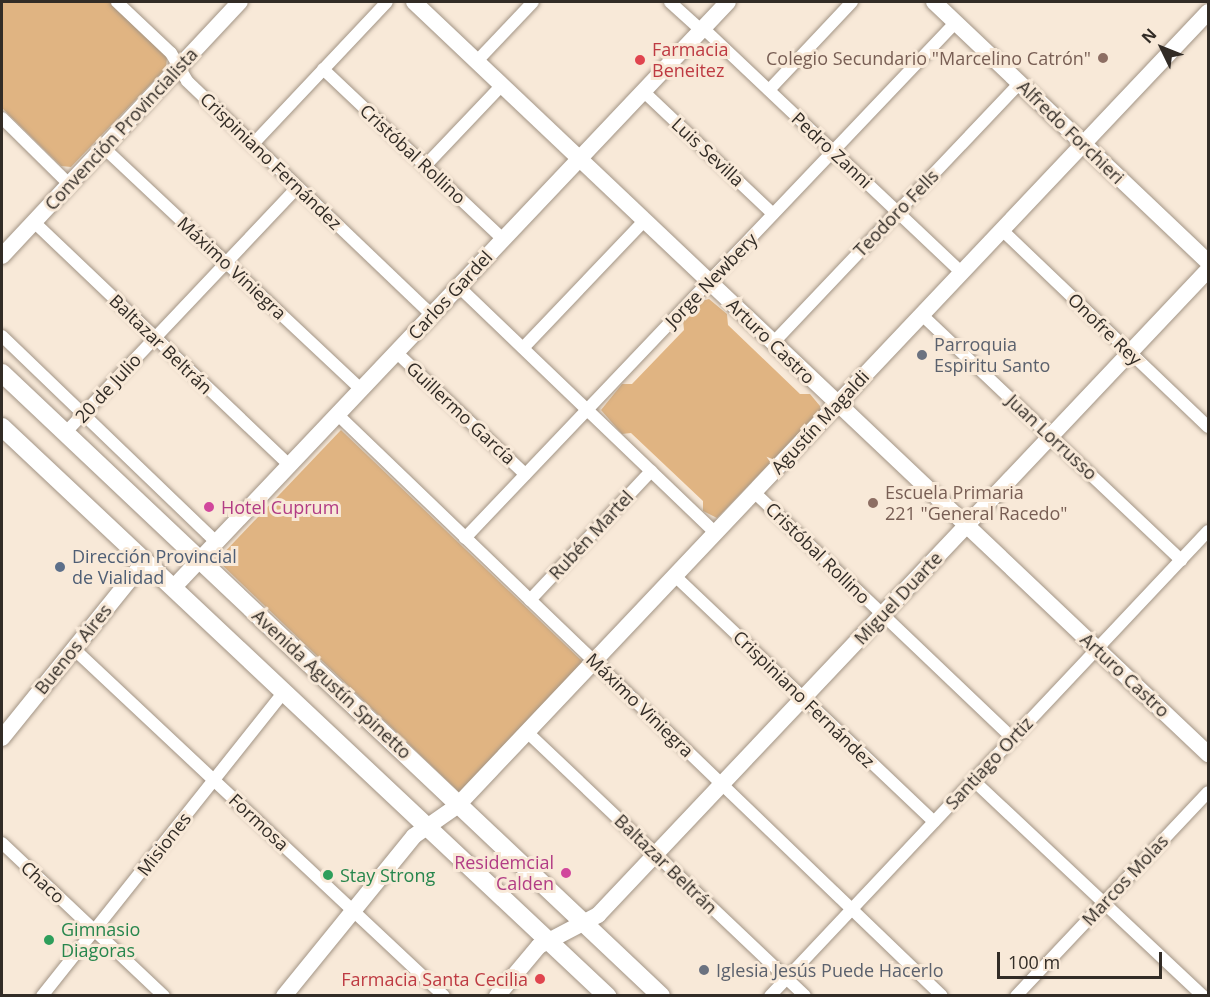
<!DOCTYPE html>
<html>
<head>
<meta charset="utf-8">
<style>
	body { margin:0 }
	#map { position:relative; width:1210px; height:997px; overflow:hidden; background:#f8e9d8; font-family:"Open Sans",sans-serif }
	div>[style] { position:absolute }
	.green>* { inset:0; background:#e0b482 }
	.roads { filter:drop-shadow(0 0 2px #a29485) drop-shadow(0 0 2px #a29485) }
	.street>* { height:12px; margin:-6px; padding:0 6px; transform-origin:6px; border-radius:6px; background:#fff }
	.secondary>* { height:16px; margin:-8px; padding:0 8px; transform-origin:8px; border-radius:8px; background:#fff }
	.primary>* { height:18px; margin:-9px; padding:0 9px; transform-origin:9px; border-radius:9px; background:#fff }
	.dots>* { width:16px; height:16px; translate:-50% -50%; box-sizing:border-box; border:3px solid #f8e9d8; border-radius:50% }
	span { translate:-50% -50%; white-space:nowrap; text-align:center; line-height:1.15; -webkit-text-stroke:6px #f8e9d8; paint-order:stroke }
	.health-label { font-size:18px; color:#be3a42 }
	.left { translate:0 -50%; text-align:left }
	.right { translate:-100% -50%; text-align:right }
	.education-label { font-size:18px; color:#785e54 }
	.street-label { font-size:18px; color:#322c26 }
	.worship-label { font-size:18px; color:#5b616d }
	.hotel-label { font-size:18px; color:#b23c85 }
	.service-label { font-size:18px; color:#4e5e75 }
	.leisure-label { font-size:18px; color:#27864d }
	.frame { position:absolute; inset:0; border:3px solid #322c26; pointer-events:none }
	.north { position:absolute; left:1132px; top:18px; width:60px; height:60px; -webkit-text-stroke:4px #f8e9d8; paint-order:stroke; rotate:313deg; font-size:16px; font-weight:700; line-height:24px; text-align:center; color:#322c26 }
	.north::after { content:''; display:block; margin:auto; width:21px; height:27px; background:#322c26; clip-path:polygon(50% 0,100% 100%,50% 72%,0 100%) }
	.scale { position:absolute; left:997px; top:952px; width:165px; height:27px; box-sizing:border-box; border:3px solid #322c26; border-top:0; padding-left:8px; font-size:18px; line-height:21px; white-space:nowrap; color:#322c26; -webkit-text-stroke:4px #f8e9d8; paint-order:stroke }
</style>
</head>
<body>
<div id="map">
	<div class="green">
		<i style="clip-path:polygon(2px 2px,110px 2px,167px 57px,166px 68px,71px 167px,61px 166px,2px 108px)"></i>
		<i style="clip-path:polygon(709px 299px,727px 314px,728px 325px,800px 394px,810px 394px,820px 406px,820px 411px,717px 518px,703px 511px,703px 501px,631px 433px,622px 434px,601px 410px,622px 384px,632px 384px,684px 330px,683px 320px,701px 301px)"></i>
		<i style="clip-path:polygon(341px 430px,583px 662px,459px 792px,217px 560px)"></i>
	</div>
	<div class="roads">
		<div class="street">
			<i style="left:117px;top:2px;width:74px;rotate:43.4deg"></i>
			<i style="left:171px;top:53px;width:32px;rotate:60deg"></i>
			<i style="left:187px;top:81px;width:339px;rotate:43.7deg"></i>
			<i style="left:670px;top:2px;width:42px;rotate:42.1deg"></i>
			<i style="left:703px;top:28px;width:357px;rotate:43.4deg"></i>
			<i style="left:477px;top:61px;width:81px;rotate:-46.5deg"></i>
			<i style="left:323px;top:69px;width:248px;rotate:43.4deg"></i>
			<i style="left:769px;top:90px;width:121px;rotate:-46.7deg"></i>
			<i style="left:643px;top:91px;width:179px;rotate:43.4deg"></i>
			<i style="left:2px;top:118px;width:94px;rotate:44.6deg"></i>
			<i style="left:253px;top:144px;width:195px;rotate:-46.7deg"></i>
			<i style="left:103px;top:147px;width:354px;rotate:43.2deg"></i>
			<i style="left:425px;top:166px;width:112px;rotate:-46.5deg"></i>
			<i style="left:34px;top:222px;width:352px;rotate:43.6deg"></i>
			<i style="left:1002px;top:230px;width:285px;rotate:43.7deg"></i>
			<i style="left:458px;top:286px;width:357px;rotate:43.8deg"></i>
			<i style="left:922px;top:315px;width:357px;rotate:43.4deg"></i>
			<i style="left:2px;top:336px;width:297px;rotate:43.9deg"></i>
			<i style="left:773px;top:343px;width:359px;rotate:-46.5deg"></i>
			<i style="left:523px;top:348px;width:177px;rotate:-46.4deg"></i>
			<i style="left:396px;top:352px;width:178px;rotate:43.4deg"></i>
			<i style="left:337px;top:414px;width:839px;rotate:43.89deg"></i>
			<i style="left:66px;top:432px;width:337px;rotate:-46.6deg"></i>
			<i style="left:754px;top:492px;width:358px;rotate:43.6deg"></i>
			<i style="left:465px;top:538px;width:712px;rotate:-46.42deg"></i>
			<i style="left:675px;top:576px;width:357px;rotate:43.5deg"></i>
			<i style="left:530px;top:600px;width:177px;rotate:-46.8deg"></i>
			<i style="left:74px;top:649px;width:507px;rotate:43.16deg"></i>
			<i style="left:527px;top:732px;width:383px;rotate:43.5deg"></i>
			<i style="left:973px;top:780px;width:316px;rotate:43.2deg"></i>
			<i style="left:2px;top:843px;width:223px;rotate:43.4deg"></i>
			<i style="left:42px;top:996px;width:389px;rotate:-51.5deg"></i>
			<i style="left:770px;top:996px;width:639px;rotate:-46.71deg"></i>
			<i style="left:1016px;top:996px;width:280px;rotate:-46.7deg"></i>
		</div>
		<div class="secondary">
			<i style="left:414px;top:2px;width:1094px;rotate:43.44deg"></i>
			<i style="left:934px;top:2px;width:378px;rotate:43.5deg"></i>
			<i style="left:2px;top:256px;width:348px;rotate:-46.9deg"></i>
			<i style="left:173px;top:588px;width:807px;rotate:-46.56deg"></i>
			<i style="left:2px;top:738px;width:228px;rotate:-51.1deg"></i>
			<i style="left:284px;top:996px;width:206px;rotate:-50.9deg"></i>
			<i style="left:414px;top:836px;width:52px;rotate:-34.9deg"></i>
			<i style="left:457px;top:806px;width:1093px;rotate:-46.59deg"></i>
			<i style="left:497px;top:996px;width:65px;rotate:-50deg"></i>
			<i style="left:539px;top:946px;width:67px;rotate:-27.7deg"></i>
			<i style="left:598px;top:915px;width:888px;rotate:-46.6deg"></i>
		</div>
		<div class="primary">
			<i style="left:2px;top:373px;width:907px;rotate:43.39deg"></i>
			<i style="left:2px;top:427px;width:831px;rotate:43.24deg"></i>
		</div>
	</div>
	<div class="dots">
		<i style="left:1103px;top:58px;background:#8d6e63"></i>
		<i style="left:640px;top:60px;background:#e0444e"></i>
		<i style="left:922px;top:355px;background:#6b7280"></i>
		<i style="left:873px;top:503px;background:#8d6e63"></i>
		<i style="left:209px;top:507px;background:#d1479c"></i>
		<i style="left:60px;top:567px;background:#5c6f8a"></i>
		<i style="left:566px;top:873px;background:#d1479c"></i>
		<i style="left:328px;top:875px;background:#2e9e5b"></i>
		<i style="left:49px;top:940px;background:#2e9e5b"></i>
		<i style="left:704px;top:970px;background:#6b7280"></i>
		<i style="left:540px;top:979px;background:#e0444e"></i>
	</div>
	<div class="health-label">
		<span class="left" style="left:652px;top:60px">Farmacia<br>Beneitez</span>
		<span class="right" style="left:528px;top:979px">Farmacia Santa Cecilia</span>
	</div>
	<div class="education-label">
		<span class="right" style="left:1091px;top:58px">Colegio Secundario "Marcelino Catrón"</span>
		<span class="left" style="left:885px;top:503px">Escuela Primaria<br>221 "General Racedo"</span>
	</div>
	<div class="street-label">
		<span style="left:121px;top:129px;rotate:-47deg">Convención Provincialista</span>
		<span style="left:1071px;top:132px;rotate:44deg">Alfredo Forchieri</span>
		<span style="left:832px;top:150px;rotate:43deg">Pedro Zanni</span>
		<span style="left:708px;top:152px;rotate:43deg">Luis Sevilla</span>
		<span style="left:413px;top:154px;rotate:43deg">Cristóbal Rollino</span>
		<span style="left:271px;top:161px;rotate:44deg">Crispiniano Fernández</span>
		<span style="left:896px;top:213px;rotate:-46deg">Teodoro Fells</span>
		<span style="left:232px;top:268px;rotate:43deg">Máximo Viniegra</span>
		<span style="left:711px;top:280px;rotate:-46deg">Jorge Newbery</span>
		<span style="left:450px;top:295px;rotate:-47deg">Carlos Gardel</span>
		<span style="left:1105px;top:329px;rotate:44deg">Onofre Rey</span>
		<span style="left:771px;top:341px;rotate:44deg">Arturo Castro</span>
		<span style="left:161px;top:344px;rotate:44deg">Baltazar Beltrán</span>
		<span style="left:108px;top:388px;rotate:-47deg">20 de Julio</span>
		<span style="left:461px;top:413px;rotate:43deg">Guillermo García</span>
		<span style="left:820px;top:422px;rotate:-47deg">Agustín Magaldi</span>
		<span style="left:1052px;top:437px;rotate:43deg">Juan Lorrusso</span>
		<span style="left:591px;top:535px;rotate:-47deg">Rubén Martel</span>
		<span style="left:818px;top:553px;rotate:44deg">Cristóbal Rollino</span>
		<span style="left:898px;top:598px;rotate:-47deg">Miguel Duarte</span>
		<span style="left:73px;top:649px;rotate:-51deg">Buenos Aires</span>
		<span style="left:1125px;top:675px;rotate:43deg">Arturo Castro</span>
		<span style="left:332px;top:684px;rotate:43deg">Avenida Agustín Spinetto</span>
		<span style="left:804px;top:699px;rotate:44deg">Crispiniano Fernández</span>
		<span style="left:640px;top:705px;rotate:44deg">Máximo Viniegra</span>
		<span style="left:989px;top:763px;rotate:-47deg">Santiago Ortiz</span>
		<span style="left:259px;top:822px;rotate:43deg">Formosa</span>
		<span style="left:164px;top:844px;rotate:-52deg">Misiones</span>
		<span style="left:666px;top:864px;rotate:44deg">Baltazar Beltrán</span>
		<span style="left:1125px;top:880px;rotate:-47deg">Marcos Molas</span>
		<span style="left:43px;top:882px;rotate:43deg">Chaco</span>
	</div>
	<div class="worship-label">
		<span class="left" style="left:934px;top:355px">Parroquia<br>Espiritu Santo</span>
		<span class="left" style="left:716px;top:970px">Iglesia Jesús Puede Hacerlo</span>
	</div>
	<div class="hotel-label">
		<span class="left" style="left:221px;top:507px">Hotel Cuprum</span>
		<span class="right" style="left:554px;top:873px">Residemcial<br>Calden</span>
	</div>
	<div class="service-label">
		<span class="left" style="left:72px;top:567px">Dirección Provincial<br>de Vialidad</span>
	</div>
	<div class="leisure-label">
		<span class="left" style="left:340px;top:875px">Stay Strong</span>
		<span class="left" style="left:61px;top:940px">Gimnasio<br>Diagoras</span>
	</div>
	<div class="frame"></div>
	<div class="north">N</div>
	<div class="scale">100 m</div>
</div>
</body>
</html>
